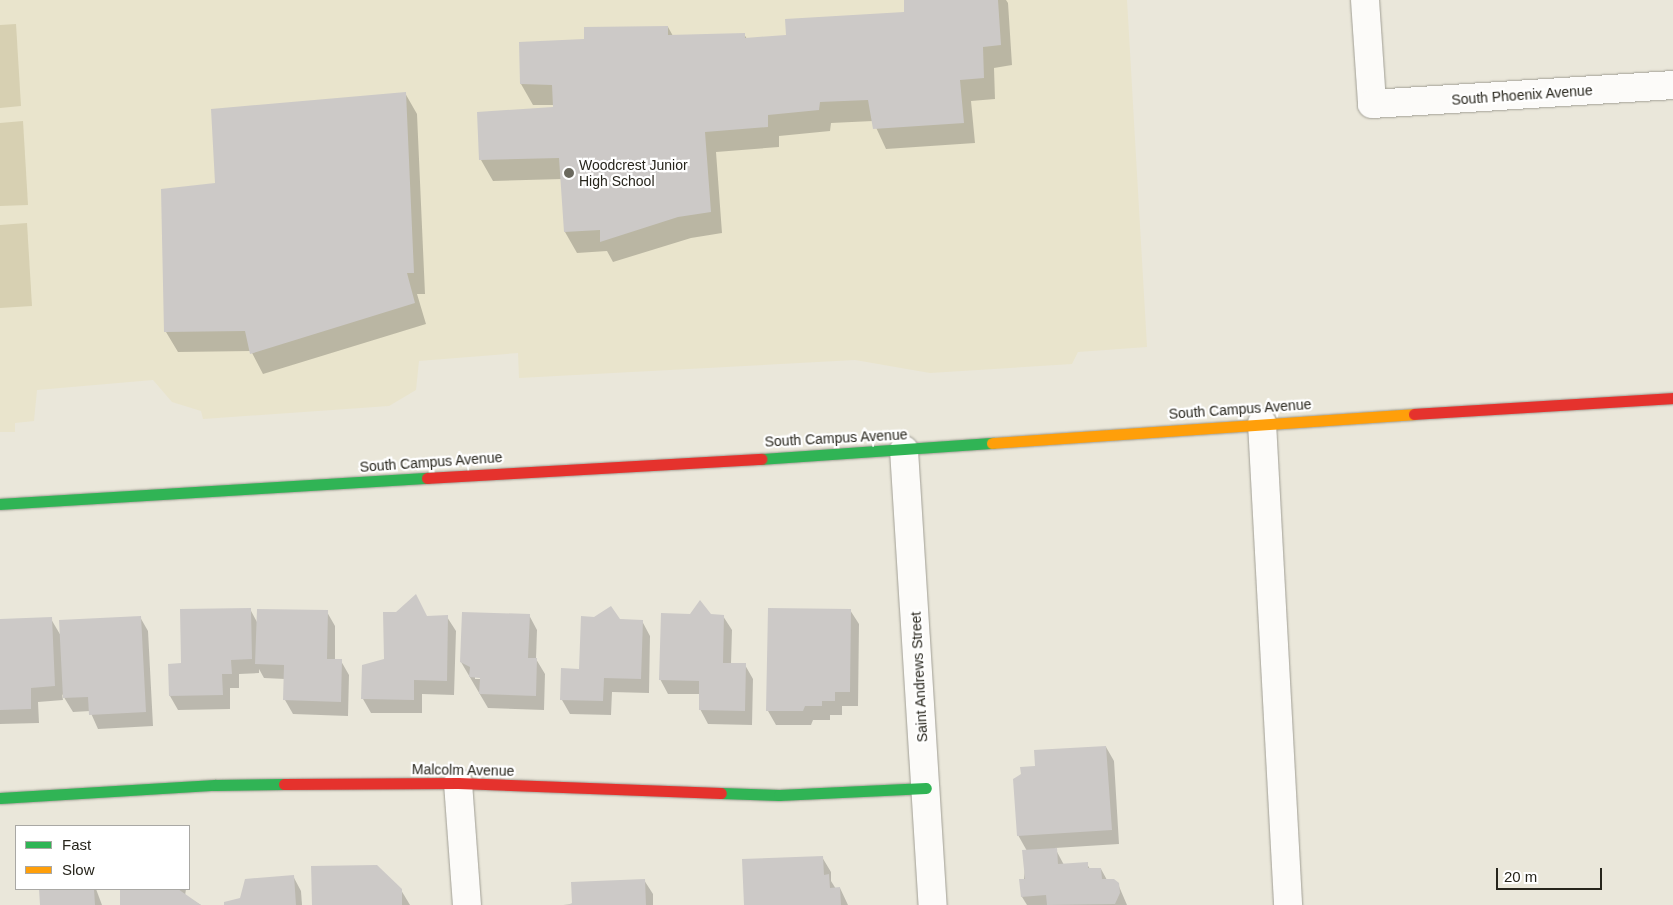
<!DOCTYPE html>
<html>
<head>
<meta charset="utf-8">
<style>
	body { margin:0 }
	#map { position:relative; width:1673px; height:905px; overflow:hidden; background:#eae7da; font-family:Helvetica,sans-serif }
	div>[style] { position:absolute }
	.built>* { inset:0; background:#e9e4cc }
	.green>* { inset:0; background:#d7d0b2 }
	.shadow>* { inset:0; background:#0003 }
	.building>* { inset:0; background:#ccc9c7 }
	.roads { filter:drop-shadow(0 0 1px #a19f95) drop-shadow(0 0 1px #a19f95) }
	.street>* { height:28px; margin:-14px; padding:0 14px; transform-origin:14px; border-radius:14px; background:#fcfbf9 }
	.fast>* { height:11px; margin:-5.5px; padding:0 5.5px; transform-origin:5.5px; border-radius:5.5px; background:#30b455 }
	.slow>* { height:11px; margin:-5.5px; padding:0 5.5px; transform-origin:5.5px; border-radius:5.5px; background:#ff9f0a }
	.jam>* { height:11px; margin:-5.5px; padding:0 5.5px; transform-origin:5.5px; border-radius:5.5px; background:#e5322d }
	.dots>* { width:14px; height:14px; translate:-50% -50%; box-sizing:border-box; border:2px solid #fff; border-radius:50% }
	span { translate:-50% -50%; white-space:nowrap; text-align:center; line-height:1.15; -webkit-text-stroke:4.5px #fff; paint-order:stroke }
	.street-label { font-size:14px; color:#27251c }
	.poi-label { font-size:14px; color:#27251c }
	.left { translate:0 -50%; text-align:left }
	.legend { position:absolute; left:15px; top:825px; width:175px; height:65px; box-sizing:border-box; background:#fff; border:1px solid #a9a8a4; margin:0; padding:6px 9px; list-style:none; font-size:15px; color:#27251c }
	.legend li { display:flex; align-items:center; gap:10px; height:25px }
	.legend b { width:25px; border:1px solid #a9a8a4 }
	.scale { position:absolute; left:1496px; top:868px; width:106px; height:22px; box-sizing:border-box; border:2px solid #27251c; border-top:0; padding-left:6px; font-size:15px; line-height:18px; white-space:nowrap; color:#27251c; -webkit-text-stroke:4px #fff; paint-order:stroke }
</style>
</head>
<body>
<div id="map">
	<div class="built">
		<i style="clip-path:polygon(0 0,1127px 0,1147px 347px,1078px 352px,1072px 364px,930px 373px,855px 360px,519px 378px,518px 353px,419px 361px,416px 390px,389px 406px,203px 419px,201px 411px,172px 402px,153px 380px,37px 390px,34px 421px,15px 423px,15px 432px,0 432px)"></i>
	</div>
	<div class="green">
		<i style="clip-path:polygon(16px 24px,21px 106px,0 108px,0 25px)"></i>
		<i style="clip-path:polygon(23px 121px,28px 205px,0 206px,0 123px)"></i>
		<i style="clip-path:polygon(27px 223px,32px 306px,0 308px,0 225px)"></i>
	</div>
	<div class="shadow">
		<i style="clip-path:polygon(905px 0,1006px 0,1008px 3px,1012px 65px,994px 68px,995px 99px,971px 101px,975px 143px,886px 149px,873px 121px,831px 123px,830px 131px,779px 136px,779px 147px,716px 152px,722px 233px,691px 238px,613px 262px,607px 251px,577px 253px,565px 232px,562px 179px,493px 181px,481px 160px,554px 108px,554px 105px,533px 105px,521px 84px,586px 40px,668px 27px,673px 36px,744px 34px,747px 39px,787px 36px,905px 13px)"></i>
		<i style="clip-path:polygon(405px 93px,417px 114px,425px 294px,417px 294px,426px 324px,263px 374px,251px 351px,178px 352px,166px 332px,217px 184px)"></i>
		<i style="clip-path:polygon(250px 609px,257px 622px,327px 612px,335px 626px,335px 661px,341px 661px,349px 675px,348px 716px,293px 714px,285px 700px,285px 679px,264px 678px,259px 669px,259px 673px,239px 674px,239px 688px,230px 688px,230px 709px,178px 710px,170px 696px,183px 665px)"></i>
		<i style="clip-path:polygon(850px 610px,859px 624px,858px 706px,842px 706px,842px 715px,830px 715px,830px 720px,813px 720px,811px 725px,776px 725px,768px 711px)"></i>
		<i style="clip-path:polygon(evenodd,529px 615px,537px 630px,536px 659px,545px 674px,544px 710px,488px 708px,461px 662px,529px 615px,475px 676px,486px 679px,475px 679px,475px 676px)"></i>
		<i style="clip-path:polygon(710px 616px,723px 616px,732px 630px,731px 664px,745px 665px,753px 679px,752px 725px,708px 724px,700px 709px,700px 694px,668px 694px,660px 679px)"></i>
		<i style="clip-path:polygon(140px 617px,148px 631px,153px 726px,98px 729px,90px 711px,73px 712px,62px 694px,63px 700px,38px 702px,39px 723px,0 724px,0 621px,51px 619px,61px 636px)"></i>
		<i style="clip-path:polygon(427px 617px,447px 617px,456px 631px,454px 695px,422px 694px,422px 713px,371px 713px,363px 699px,385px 660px)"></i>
		<i style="clip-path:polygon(595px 618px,642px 621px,650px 636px,649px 693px,612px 692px,611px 715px,570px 714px,562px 700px,581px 670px)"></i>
		<i style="clip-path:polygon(1106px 747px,1114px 761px,1119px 844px,1055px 848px,1064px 865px,1087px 864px,1090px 869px,1101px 869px,1107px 880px,1118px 884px,1127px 905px,1027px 905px,1022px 897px,1027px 851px,1018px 835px,1036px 767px)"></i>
		<i style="clip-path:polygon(822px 857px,831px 872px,831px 881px,836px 889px,840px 888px,848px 905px,746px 905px)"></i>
		<i style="clip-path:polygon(293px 876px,301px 891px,302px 905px,225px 905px)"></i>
		<i style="clip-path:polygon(644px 880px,653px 894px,653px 905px,563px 905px,574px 904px)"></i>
		<i style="clip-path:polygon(40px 889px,96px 889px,102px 905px,41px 905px)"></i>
		<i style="clip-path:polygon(121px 889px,186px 889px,185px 896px,201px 905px,122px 905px)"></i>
		<i style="clip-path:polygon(401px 890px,410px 905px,313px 905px)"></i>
	</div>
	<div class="building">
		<i style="clip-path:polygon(904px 0,998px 0,1001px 45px,983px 47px,984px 78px,960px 80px,964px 123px,873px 129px,868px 100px,820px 102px,819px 110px,768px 115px,768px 127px,705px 132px,711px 212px,678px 217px,600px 242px,600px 230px,564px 232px,559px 158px,479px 160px,477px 112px,553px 107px,552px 85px,520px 84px,519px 42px,584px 39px,584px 27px,668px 26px,668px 35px,745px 33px,745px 38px,786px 35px,785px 19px,904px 12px)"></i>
		<i style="clip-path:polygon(406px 92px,414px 273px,407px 273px,415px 303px,250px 354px,245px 331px,164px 332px,161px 189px,215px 183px,211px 109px)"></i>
		<i style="clip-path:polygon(416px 594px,427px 616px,448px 615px,447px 681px,414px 680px,414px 700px,361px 699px,362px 665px,384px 659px,383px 612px,396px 612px)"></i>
		<i style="clip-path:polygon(700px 600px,711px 614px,724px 615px,723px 663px,746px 663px,745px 711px,699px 710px,699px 681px,659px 680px,661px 613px,690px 614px)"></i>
		<i style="clip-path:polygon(611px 606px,620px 619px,643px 620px,641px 679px,604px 678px,603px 701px,560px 700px,561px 668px,579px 669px,581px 616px,594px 617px)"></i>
		<i style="clip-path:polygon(251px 608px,252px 659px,231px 660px,232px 674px,222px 674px,223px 695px,169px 696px,168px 664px,181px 663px,180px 609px)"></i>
		<i style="clip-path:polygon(768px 608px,851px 609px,850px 692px,835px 692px,835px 701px,822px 701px,822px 706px,805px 706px,803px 711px,766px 711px)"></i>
		<i style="clip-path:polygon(257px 609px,328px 610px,327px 659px,342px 659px,341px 702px,283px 700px,284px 665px,255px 664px)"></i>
		<i style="clip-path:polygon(462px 612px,530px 614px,528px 658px,537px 658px,536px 696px,479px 694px,480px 678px,469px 677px,470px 667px,460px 662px)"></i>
		<i style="clip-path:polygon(141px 616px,146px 712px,89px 715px,88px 697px,63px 698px,59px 620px)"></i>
		<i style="clip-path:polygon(52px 617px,55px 686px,31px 688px,31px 709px,0 710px,0 619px)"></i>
		<i style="clip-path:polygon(1106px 746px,1112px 830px,1017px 836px,1013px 779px,1021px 774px,1020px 767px,1035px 766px,1034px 750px)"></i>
		<i style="clip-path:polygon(1057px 848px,1058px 864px,1088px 862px,1088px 868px,1101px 868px,1102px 879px,1114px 879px,1119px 883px,1120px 893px,1115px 904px,1047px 905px,1046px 895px,1021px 897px,1019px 879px,1025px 879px,1022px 850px)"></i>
		<i style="clip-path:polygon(823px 856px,824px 875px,829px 874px,830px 888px,840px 887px,841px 905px,744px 905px,742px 859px)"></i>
		<i style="clip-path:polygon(377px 865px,402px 889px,402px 905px,312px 905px,311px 866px)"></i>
		<i style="clip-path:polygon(294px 875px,296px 905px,224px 905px,224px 902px,240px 898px,245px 879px)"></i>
		<i style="clip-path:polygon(645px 879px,646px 905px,568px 905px,572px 903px,571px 882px)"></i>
		<i style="clip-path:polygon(39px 889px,94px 889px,95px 905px,40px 905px)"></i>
		<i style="clip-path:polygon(120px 889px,178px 889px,201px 905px,120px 905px)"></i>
	</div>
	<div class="roads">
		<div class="street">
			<i style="left:1365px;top:0;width:104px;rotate:86.1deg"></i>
			<i style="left:1372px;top:104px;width:302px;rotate:-3.6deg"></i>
			<i style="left:1262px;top:423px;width:483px;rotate:86.9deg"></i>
			<i style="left:904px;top:450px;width:456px;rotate:86.4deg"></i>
			<i style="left:458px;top:783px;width:122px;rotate:85.8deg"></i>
		</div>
		<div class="fast">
			<i style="left:761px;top:459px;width:232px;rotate:-4deg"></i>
			<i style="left:0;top:504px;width:428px;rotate:-3.5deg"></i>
			<i style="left:721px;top:793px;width:58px;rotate:2deg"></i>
			<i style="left:779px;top:795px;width:147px;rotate:-2.7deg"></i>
			<i style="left:0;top:798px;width:215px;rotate:-3.5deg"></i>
			<i style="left:215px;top:785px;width:69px;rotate:-0.8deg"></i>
		</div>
		<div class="slow">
			<i style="left:992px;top:443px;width:423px;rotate:-3.9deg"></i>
		</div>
		<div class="jam">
			<i style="left:1414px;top:414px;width:259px;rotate:-3.5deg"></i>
			<i style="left:427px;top:478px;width:335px;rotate:-3.3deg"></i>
			<i style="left:284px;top:784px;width:174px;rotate:-0.3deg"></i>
			<i style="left:458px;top:783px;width:263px;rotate:2.2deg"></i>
		</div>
	</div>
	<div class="dots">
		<i style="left:569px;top:173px;background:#6b695e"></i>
	</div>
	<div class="street-label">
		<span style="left:1522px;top:95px;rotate:-4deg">South Phoenix Avenue</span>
		<span style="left:1240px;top:409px;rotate:-4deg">South Campus Avenue</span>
		<span style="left:836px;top:438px;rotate:-3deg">South Campus Avenue</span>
		<span style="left:431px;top:462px;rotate:-4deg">South Campus Avenue</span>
		<span style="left:919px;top:677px;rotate:-93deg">Saint Andrews Street</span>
		<span style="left:463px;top:770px;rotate:1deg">Malcolm Avenue</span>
	</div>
	<div class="poi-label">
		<span class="left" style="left:579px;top:173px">Woodcrest Junior<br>High School</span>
	</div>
	<ul class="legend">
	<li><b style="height:6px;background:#30b455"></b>Fast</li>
	<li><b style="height:6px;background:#ff9f0a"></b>Slow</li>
	</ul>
	<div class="scale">20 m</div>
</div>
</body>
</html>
